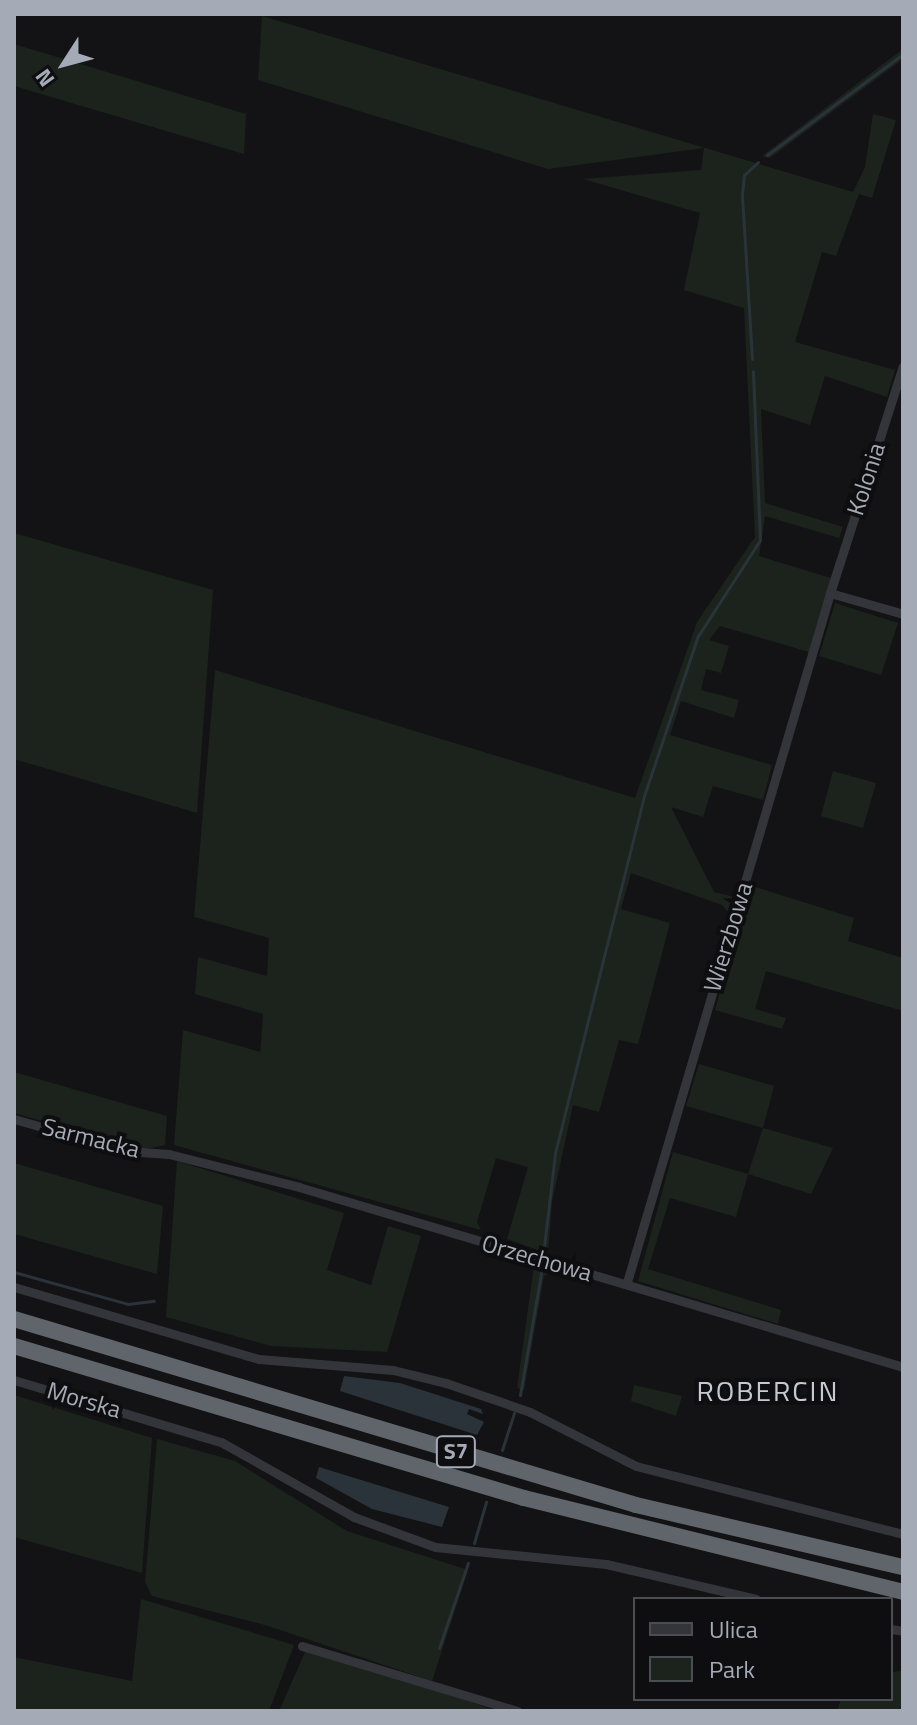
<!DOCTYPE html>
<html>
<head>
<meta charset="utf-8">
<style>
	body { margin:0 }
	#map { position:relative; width:917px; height:1725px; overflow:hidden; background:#131315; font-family:"Titillium Web",sans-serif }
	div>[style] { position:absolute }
	.green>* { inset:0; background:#1b231c }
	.water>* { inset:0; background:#293339 }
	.stream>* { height:3px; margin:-1.5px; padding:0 1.5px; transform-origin:1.5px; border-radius:1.5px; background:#293339 }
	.street>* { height:9px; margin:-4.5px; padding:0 4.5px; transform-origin:4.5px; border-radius:4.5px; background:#34353a }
	.highway>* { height:16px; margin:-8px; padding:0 8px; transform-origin:8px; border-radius:8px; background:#60646b }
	span { translate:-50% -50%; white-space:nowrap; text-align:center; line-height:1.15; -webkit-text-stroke:8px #0e0e10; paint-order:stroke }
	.shield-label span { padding:2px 6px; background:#0e0e10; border:2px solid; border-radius:6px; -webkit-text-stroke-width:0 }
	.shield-label { font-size:22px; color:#a5abb6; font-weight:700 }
	.street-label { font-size:24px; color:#a5abb6 }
	.quarter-label { font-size:28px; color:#c6c9d2; letter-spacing:2px }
	.frame { position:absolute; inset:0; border:16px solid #a5abb6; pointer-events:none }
	.legend { position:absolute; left:633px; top:1597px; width:260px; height:104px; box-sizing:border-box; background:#0e0e10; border:2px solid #4a4d52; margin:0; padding:10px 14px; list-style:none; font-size:24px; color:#a5abb6 }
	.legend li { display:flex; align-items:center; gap:16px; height:40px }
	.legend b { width:40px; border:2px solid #4a4d52 }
	.north { position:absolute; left:24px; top:24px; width:80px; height:80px; -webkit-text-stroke:6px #0e0e10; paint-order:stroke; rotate:234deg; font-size:22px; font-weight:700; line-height:32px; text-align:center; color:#a5abb6 }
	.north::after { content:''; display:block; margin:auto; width:28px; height:36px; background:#a5abb6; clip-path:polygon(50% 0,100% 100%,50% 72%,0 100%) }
</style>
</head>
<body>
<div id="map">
	<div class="green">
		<i style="clip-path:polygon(262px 16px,853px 192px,865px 167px,873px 114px,896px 120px,872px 198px,859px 194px,836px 256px,822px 252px,795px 342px,895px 370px,887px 397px,825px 376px,810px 425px,761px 409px,765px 503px,843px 527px,839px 538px,765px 516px,759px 556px,831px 578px,809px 652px,720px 626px,709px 640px,729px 646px,721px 673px,706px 669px,701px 690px,739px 700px,734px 718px,681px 701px,670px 735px,772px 765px,763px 800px,713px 786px,703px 817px,671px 807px,714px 892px,734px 897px,729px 913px,722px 905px,631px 873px,621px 909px,670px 923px,638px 1044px,619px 1040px,599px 1112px,573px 1105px,552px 1202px,548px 1254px,507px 1239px,528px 1167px,496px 1158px,477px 1222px,481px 1230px,174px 1145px,183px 1030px,260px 1052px,261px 1045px,263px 1014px,195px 994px,198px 957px,267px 976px,269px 938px,194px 917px,215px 670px,635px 798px,697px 622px,755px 537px,744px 308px,684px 290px,700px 213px,583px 179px,701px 170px,704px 148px,548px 169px,258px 80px)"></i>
		<i style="clip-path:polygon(14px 44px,246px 114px,244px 154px,14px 86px)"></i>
		<i style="clip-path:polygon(903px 49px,903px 59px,770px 158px,762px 156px)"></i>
		<i style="clip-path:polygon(14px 533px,213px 590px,197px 813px,14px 759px)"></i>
		<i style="clip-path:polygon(835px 603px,898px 623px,881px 675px,819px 656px)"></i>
		<i style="clip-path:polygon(833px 771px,876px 783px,863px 828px,821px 816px)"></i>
		<i style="clip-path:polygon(749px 885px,854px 918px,848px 941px,903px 958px,903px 1011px,766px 971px,755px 1009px,786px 1018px,782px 1029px,715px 1010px)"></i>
		<i style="clip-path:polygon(699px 1064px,774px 1086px,763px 1128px,833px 1148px,811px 1194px,748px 1174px,736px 1217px,670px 1198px,648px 1269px,781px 1310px,778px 1324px,638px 1281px,673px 1152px,748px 1174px,763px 1128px,686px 1106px)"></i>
		<i style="clip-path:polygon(14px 1072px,167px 1116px,165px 1145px,142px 1150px,14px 1113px)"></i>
		<i style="clip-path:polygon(177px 1161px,344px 1213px,327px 1270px,371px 1285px,388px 1226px,421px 1236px,387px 1352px,271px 1346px,166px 1317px)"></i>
		<i style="clip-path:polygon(14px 1163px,163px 1206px,157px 1274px,14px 1234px)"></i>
		<i style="clip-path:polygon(534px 1266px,553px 1272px,544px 1276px,524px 1390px,517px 1388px)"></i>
		<i style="clip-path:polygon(634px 1385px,682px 1396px,676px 1416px,631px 1401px)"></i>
		<i style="clip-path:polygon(14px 1395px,152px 1438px,142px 1573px,14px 1537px)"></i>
		<i style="clip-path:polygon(157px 1439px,235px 1461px,347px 1531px,468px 1570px,432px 1681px,265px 1625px,152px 1596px,145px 1582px)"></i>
		<i style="clip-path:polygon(141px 1599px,294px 1645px,269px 1711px,14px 1711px,14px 1657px,132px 1681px)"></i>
		<i style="clip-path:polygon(306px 1650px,415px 1682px,496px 1711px,279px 1711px)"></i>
		<i style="clip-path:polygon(903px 1671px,903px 1711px,837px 1711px,841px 1699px,891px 1699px,891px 1672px)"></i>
	</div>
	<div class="water">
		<i style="clip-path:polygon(344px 1376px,400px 1383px,481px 1409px,483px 1414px,469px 1409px,467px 1414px,484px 1422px,477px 1435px,340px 1391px)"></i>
		<i style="clip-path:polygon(319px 1467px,449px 1507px,442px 1527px,372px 1509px,316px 1478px)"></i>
	</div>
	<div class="stream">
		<i style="left:767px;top:155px;width:169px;rotate:-36.6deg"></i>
		<i style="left:752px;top:359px;width:165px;rotate:-93.5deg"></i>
		<i style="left:742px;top:194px;width:19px;rotate:-84deg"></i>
		<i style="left:744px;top:175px;width:19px;rotate:-43deg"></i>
		<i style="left:544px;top:1247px;width:95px;rotate:-83.3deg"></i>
		<i style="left:555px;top:1153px;width:368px;rotate:-76deg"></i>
		<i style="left:644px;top:796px;width:169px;rotate:-71.4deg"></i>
		<i style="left:698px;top:636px;width:114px;rotate:-57.1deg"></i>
		<i style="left:760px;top:540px;width:169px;rotate:-92.4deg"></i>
		<i style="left:14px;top:1272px;width:118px;rotate:15.7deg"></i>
		<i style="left:128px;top:1304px;width:26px;rotate:-7deg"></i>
		<i style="left:520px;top:1395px;width:130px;rotate:-80.2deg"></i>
		<i style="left:502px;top:1450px;width:39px;rotate:-72deg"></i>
		<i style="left:474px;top:1543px;width:43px;rotate:-73.7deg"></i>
		<i style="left:439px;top:1648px;width:90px;rotate:-71.2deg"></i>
	</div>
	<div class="street">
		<i style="left:830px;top:593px;width:76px;rotate:16deg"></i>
		<i style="left:14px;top:1119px;width:116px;rotate:15.9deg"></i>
		<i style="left:126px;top:1151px;width:43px;rotate:4deg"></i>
		<i style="left:169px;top:1154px;width:134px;rotate:14.2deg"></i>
		<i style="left:299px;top:1187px;width:630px;rotate:16.59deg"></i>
		<i style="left:627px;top:1282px;width:718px;rotate:-73.58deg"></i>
		<i style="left:830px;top:593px;width:238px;rotate:-72.2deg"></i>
		<i style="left:14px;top:1287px;width:255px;rotate:16.4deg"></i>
		<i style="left:259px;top:1359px;width:134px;rotate:4.7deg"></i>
		<i style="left:393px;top:1370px;width:55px;rotate:13.8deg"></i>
		<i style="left:446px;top:1383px;width:89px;rotate:19deg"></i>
		<i style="left:530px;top:1412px;width:119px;rotate:27deg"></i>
		<i style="left:636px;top:1466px;width:276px;rotate:14.3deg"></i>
		<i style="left:14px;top:1380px;width:216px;rotate:16.7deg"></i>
		<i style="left:221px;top:1442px;width:153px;rotate:29.4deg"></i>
		<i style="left:354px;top:1517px;width:86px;rotate:20.3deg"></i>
		<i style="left:435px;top:1547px;width:172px;rotate:5.7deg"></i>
		<i style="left:606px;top:1564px;width:154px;rotate:13.1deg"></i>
		<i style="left:891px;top:1629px;width:12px;rotate:9deg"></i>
		<i style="left:302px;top:1646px;width:225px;rotate:16.8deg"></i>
	</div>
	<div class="highway">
		<i style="left:14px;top:1319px;width:649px;rotate:16.65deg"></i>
		<i style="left:636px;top:1505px;width:274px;rotate:13.1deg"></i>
		<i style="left:14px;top:1346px;width:532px;rotate:16.6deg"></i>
		<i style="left:524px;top:1498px;width:390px;rotate:13.9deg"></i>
	</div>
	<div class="shield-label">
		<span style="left:456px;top:1452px">S7</span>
	</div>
	<div class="street-label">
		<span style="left:866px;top:479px;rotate:-72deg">Kolonia</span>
		<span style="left:728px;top:937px;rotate:-73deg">Wierzbowa</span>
		<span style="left:91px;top:1138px;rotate:14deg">Sarmacka</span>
		<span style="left:537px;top:1258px;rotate:16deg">Orzechowa</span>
		<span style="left:84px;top:1400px;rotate:16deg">Morska</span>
	</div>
	<div class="quarter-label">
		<span style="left:768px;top:1391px">ROBERCIN</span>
	</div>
	<div class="frame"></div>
	<ul class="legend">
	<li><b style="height:10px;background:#34353a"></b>Ulica</li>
	<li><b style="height:22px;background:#1b231c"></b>Park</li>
	</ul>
	<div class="north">N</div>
</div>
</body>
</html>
